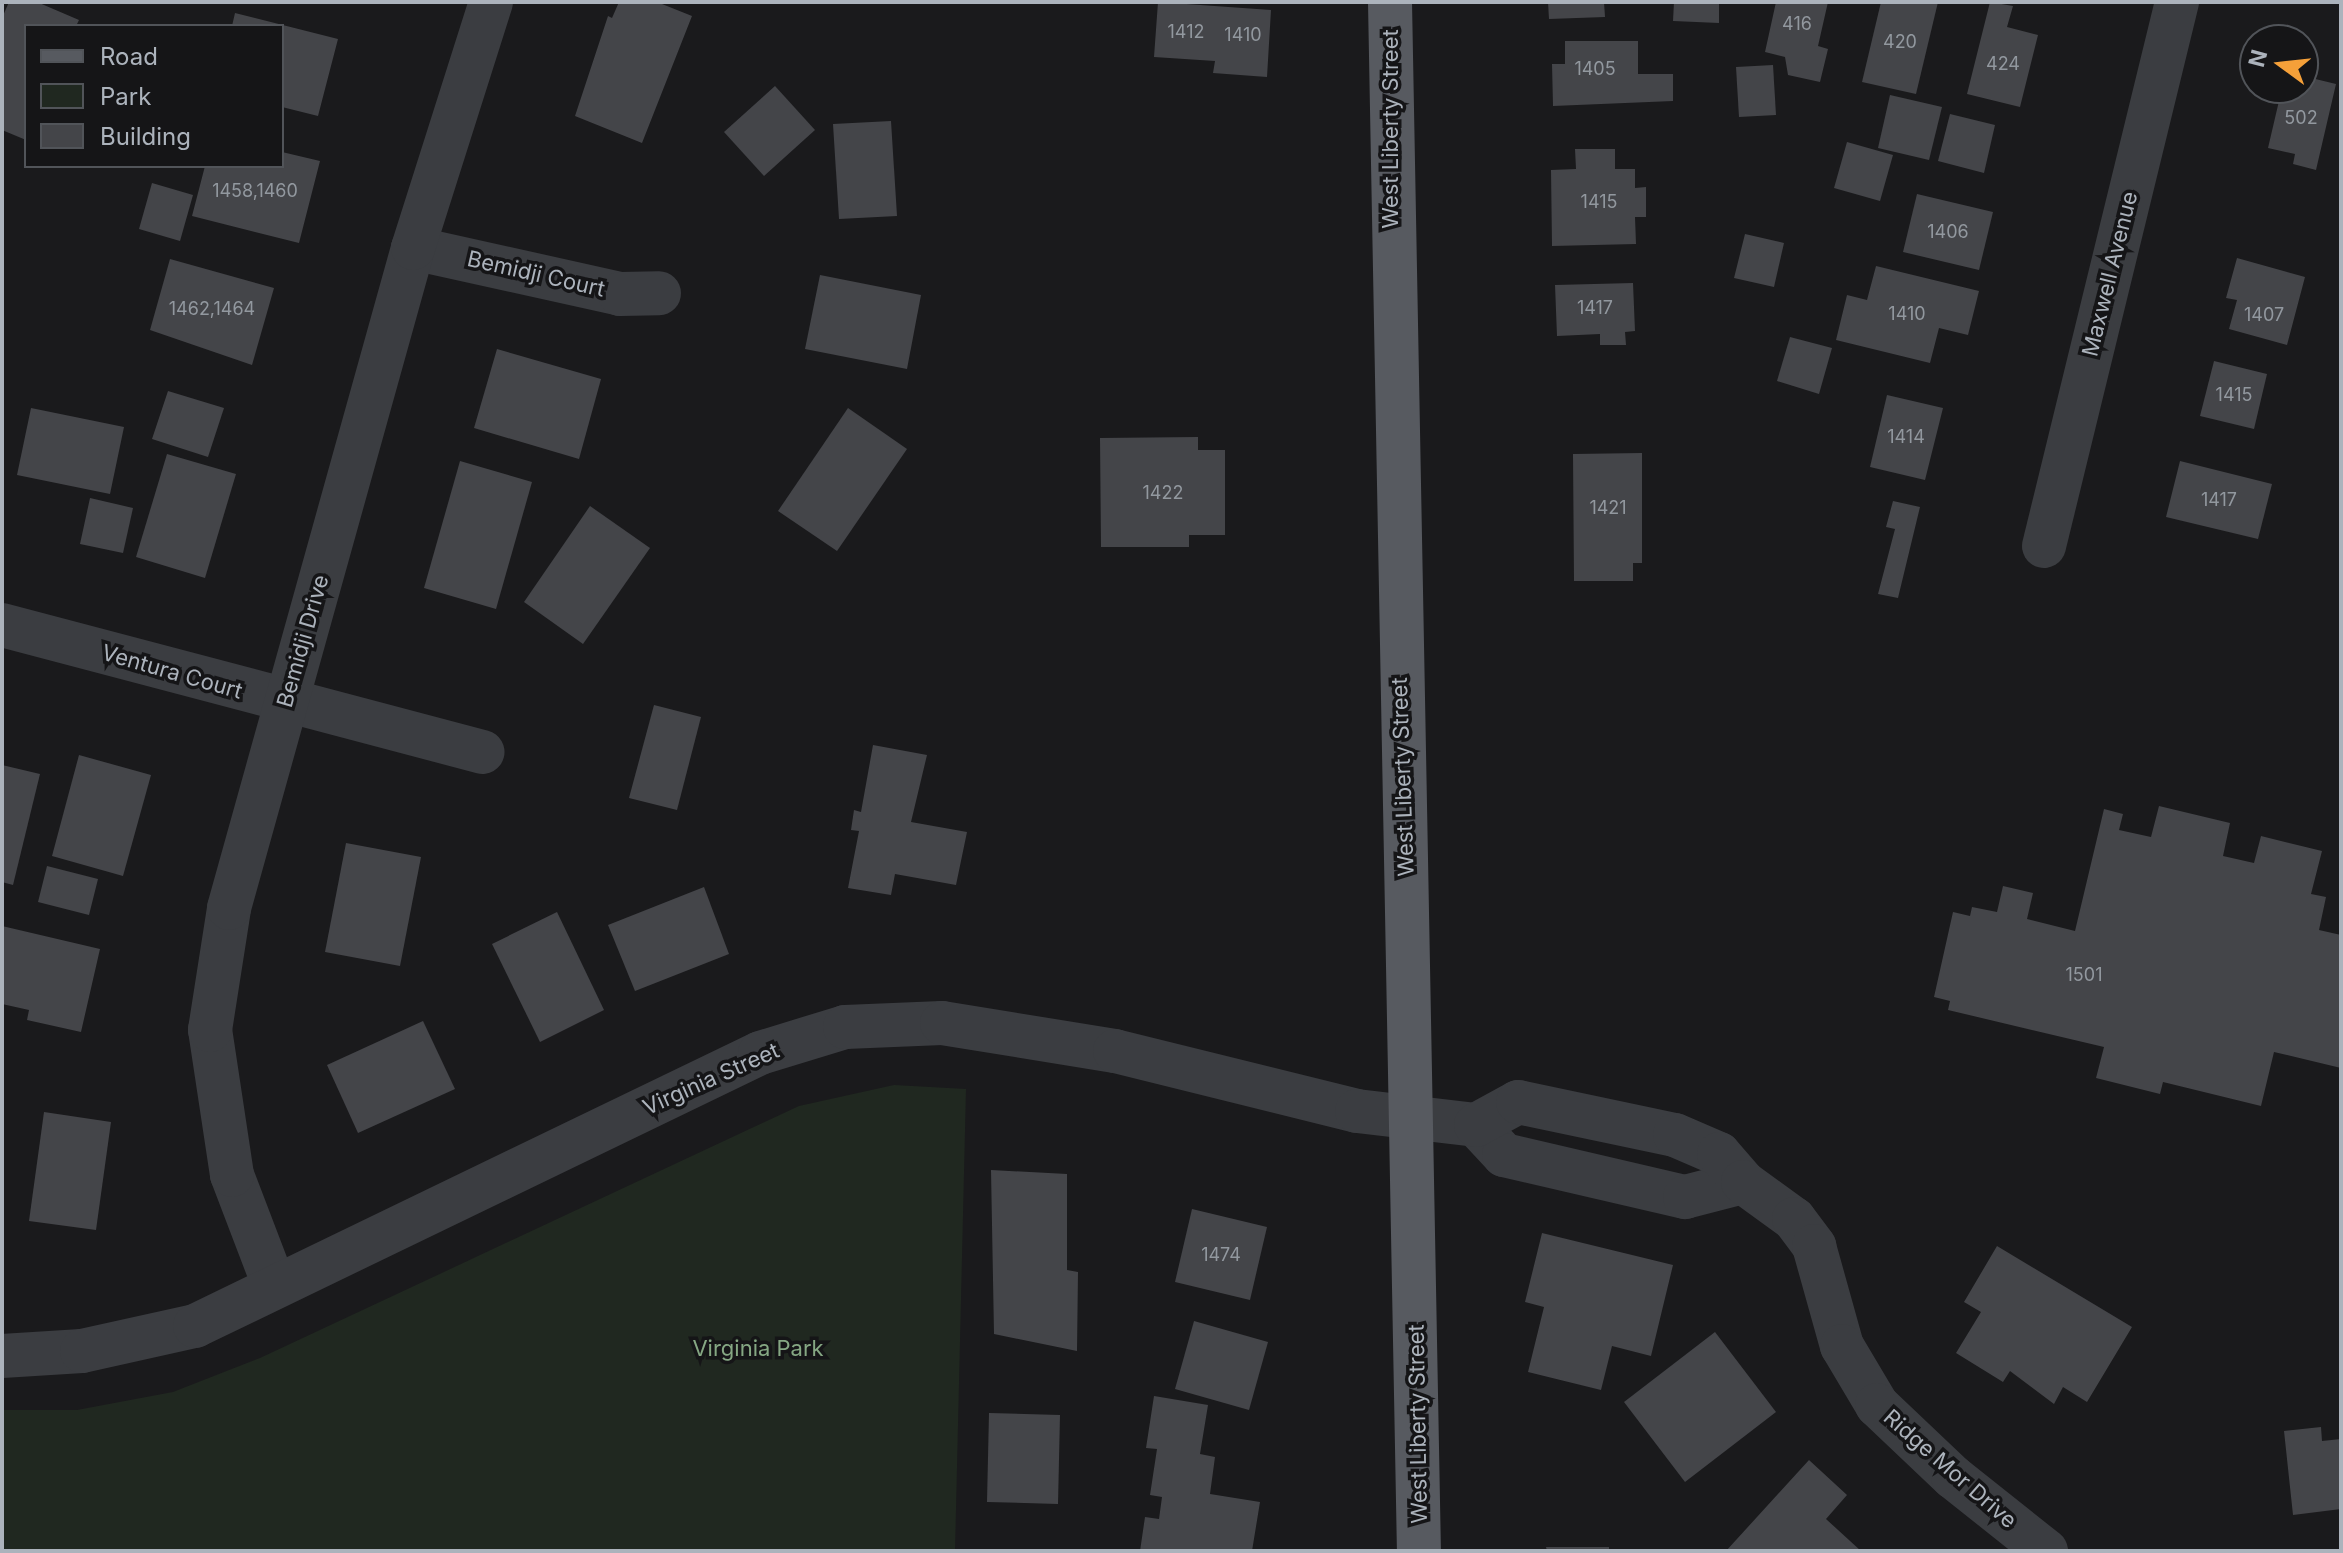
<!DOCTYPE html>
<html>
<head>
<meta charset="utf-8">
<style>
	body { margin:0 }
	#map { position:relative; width:2343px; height:1553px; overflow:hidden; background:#1a1a1c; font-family:Inter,sans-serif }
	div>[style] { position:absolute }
	.green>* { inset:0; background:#202820 }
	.building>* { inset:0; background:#444549 }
	.minor>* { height:44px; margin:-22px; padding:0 22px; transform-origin:22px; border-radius:22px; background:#3b3d41 }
	.major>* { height:44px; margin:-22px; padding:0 22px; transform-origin:22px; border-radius:22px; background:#575a60 }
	span { translate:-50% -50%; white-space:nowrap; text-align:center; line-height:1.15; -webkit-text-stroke:7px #151517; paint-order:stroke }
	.number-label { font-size:18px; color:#92989f }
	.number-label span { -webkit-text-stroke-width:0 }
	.street-label { font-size:22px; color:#acb3bc }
	.park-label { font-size:22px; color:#85a783 }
	.frame { position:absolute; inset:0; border:4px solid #acb3bc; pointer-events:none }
	.legend { position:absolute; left:24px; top:24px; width:260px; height:144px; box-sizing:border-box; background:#151517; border:2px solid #515459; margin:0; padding:10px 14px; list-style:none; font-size:24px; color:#acb3bc }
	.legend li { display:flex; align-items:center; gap:16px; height:40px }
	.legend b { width:40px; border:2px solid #515459 }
	.north { position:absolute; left:2239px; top:24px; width:80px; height:80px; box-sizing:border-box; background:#151517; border:2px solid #515459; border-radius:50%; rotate:285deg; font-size:22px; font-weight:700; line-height:32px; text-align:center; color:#acb3bc }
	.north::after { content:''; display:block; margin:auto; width:28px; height:36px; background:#f5a039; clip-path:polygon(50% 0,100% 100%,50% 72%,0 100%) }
</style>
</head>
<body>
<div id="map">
	<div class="green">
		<i style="clip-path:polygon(894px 1085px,966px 1089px,955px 1551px,2px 1551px,2px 1410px,77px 1410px,173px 1392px,260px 1358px,799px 1106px)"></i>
	</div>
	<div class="building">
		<i style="clip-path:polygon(9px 2px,37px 2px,79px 20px,76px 26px,26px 26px,26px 140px,2px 130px,2px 18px)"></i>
		<i style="clip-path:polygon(619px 2px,657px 2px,692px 16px,642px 143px,575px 116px,608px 16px,612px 18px)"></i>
		<i style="clip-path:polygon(1158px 2px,1271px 10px,1267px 77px,1213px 73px,1215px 61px,1154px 57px)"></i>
		<i style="clip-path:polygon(1548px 2px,1604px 2px,1605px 17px,1549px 19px)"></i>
		<i style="clip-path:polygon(1674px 2px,1719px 2px,1719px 23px,1673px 21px)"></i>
		<i style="clip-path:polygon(1776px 2px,1828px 2px,1818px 46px,1828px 49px,1820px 82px,1788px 75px,1785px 57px,1765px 52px)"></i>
		<i style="clip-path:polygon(1881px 2px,1938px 2px,1916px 94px,1862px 82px)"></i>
		<i style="clip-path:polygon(1990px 2px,2013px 6px,2007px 27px,2038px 35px,2020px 107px,1967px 94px)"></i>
		<i style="clip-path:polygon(235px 13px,338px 39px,318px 116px,282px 107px,282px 26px,232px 26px)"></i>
		<i style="clip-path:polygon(1565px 41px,1638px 41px,1638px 74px,1673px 74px,1673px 101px,1553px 106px,1552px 64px,1565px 64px)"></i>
		<i style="clip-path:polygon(1773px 65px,1776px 115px,1739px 117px,1736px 67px)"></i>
		<i style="clip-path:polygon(2303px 76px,2336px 84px,2316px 170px,2293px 164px,2295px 154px,2268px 148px,2282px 88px,2303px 88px)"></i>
		<i style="clip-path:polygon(775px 86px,815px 130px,764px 176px,724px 132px)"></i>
		<i style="clip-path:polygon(1890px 95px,1942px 107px,1929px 160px,1878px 148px)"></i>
		<i style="clip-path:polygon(1950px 114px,1995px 125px,1984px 173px,1938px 161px)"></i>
		<i style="clip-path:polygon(891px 121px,897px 216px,839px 219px,833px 124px)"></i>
		<i style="clip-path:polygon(1847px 142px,1893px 155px,1880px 201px,1834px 188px)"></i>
		<i style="clip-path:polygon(1575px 149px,1615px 149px,1615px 169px,1635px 169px,1635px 188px,1646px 187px,1646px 217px,1635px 217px,1636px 244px,1552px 246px,1551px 170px,1576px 169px)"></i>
		<i style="clip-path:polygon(282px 152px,320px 161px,299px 243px,192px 216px,205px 166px,282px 166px)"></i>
		<i style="clip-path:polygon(152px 183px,193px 195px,180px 241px,139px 229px)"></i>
		<i style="clip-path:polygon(1917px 194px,1993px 212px,1979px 270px,1903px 252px)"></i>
		<i style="clip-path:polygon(1745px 234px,1784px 243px,1774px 287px,1734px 278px)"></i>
		<i style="clip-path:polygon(2237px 258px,2305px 277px,2287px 345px,2229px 329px,2237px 300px,2226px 298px)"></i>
		<i style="clip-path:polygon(170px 259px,274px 288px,252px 365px,150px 330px)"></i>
		<i style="clip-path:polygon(1876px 266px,1979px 291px,1968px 335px,1939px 328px,1930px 363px,1836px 340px,1847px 295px,1867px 300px)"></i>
		<i style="clip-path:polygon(820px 275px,921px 295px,907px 369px,805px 349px)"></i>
		<i style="clip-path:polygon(1633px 283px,1635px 331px,1625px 332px,1626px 345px,1600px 345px,1600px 334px,1557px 336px,1555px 285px)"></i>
		<i style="clip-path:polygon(1790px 337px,1832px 348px,1819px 394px,1777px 381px)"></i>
		<i style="clip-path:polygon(497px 349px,601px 379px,579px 459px,474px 428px)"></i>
		<i style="clip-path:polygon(2214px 361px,2267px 374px,2254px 429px,2200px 416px)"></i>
		<i style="clip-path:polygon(168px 391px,224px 408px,208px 457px,152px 439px)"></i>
		<i style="clip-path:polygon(1887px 395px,1943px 408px,1925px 480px,1870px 467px)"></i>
		<i style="clip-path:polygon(31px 408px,124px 427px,110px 494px,17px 475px)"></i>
		<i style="clip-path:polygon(848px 408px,907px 449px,837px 551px,778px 511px)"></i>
		<i style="clip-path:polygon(1198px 437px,1198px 450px,1225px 450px,1225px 535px,1189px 535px,1189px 547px,1101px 547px,1100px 438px)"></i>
		<i style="clip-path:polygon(1642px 453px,1642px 563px,1633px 563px,1633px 581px,1574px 581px,1573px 454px)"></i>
		<i style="clip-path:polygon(167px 454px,236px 474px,205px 578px,136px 557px)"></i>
		<i style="clip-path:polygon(460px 461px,532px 482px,496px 609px,424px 588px)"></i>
		<i style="clip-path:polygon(2180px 461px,2272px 484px,2258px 539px,2166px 517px)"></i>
		<i style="clip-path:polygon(90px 498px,133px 508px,123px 553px,80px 544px)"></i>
		<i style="clip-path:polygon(1893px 501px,1920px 507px,1898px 598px,1878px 594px,1895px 529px,1886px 527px)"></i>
		<i style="clip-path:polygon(590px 506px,650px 548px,583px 644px,524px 602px)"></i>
		<i style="clip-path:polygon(654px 705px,701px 717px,677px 810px,629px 798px)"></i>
		<i style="clip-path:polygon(873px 745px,927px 755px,911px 822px,967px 832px,956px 885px,895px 874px,891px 895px,848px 888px,859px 831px,851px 830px,854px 810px,861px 812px)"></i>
		<i style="clip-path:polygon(79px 755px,151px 775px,123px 876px,52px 856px)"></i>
		<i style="clip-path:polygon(2px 765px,40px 774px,13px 885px,2px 882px)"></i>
		<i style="clip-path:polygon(2159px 806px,2230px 823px,2223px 856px,2254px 863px,2261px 836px,2322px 851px,2311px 894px,2326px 897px,2319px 930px,2341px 935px,2341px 1068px,2274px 1052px,2261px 1106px,2163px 1082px,2160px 1094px,2096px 1078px,2104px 1047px,1948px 1010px,1950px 1001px,1934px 997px,1953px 912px,1970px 916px,1972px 907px,1997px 912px,2003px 886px,2033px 893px,2027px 919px,2075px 931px,2104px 809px,2123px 814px,2119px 830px,2151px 837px)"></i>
		<i style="clip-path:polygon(346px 843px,421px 857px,400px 966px,325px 952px)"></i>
		<i style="clip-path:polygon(47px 866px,98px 879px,89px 915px,38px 902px)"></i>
		<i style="clip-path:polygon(704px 887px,729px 954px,635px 991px,608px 925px)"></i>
		<i style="clip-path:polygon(557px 912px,604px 1010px,540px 1042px,492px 944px)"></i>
		<i style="clip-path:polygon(2px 926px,100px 949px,81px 1032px,27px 1020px,29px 1010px,2px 1004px)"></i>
		<i style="clip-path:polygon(423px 1021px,455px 1089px,358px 1133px,327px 1065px)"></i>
		<i style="clip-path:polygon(44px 1112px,111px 1122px,96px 1230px,29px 1221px)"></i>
		<i style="clip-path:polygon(991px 1170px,1067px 1174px,1067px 1270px,1078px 1272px,1077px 1351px,994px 1334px)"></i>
		<i style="clip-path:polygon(1192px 1209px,1267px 1227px,1250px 1300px,1175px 1282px)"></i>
		<i style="clip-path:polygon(1542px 1233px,1673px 1265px,1651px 1356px,1612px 1346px,1601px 1390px,1528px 1372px,1544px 1307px,1525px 1302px)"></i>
		<i style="clip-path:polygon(1997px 1246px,2132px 1327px,2087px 1402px,2063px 1387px,2054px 1404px,2010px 1371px,2003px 1382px,1956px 1353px,1981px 1312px,1964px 1302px)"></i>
		<i style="clip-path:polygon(1194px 1321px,1268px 1342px,1249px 1410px,1175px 1389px)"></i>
		<i style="clip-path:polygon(1715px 1332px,1776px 1412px,1685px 1482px,1624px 1402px)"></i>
		<i style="clip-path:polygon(1154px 1396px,1208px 1405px,1200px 1454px,1215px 1457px,1210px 1494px,1260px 1502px,1252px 1551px,1140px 1551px,1145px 1517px,1159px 1519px,1162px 1497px,1150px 1495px,1157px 1449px,1146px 1448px)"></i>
		<i style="clip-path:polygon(989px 1413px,1060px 1415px,1058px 1504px,987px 1502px)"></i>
		<i style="clip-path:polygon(2321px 1427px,2322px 1441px,2341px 1439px,2341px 1509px,2293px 1515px,2284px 1431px)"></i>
		<i style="clip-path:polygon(1809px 1460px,1847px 1495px,1826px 1519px,1861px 1551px,1726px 1551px)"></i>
		<i style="clip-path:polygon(1546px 1547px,1609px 1547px,1609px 1551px,1547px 1551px)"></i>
	</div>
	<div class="minor">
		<i style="left:413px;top:248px;width:212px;rotate:12.5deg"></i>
		<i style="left:620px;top:294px;width:39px;rotate:-1deg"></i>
		<i style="left:2044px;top:546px;width:560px;rotate:-76.26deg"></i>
		<i style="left:2px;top:625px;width:497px;rotate:14.8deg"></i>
		<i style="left:1476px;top:1125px;width:41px;rotate:47deg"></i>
		<i style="left:1504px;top:1155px;width:186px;rotate:13.1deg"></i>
		<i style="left:1685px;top:1197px;width:60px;rotate:-14.5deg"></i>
		<i style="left:274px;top:1285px;width:118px;rotate:-110.9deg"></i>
		<i style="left:232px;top:1175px;width:147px;rotate:-98.6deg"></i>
		<i style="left:210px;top:1030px;width:123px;rotate:-81.1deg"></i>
		<i style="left:229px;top:908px;width:685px;rotate:-74.42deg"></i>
		<i style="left:413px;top:248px;width:258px;rotate:-72.4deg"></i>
		<i style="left:2px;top:1356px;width:80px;rotate:-3.6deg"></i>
		<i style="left:82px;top:1351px;width:116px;rotate:-12.5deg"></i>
		<i style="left:195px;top:1326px;width:627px;rotate:-25.79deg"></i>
		<i style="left:760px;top:1053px;width:89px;rotate:-17deg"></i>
		<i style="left:845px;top:1027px;width:97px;rotate:-2.4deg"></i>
		<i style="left:942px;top:1023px;width:175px;rotate:9.2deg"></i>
		<i style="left:1115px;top:1051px;width:249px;rotate:13.9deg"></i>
		<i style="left:1357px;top:1111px;width:120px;rotate:6.7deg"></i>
		<i style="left:1476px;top:1125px;width:48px;rotate:-28.7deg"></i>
		<i style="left:1518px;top:1102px;width:160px;rotate:11.9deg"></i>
		<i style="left:1675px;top:1135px;width:48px;rotate:23.4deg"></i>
		<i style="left:1719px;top:1154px;width:37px;rotate:49deg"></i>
		<i style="left:1743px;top:1182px;width:63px;rotate:36deg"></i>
		<i style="left:1794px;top:1219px;width:34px;rotate:53deg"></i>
		<i style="left:1814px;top:1246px;width:104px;rotate:74.4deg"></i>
		<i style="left:1842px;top:1346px;width:69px;rotate:59.3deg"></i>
		<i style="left:1877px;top:1405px;width:105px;rotate:43.5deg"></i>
		<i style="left:1953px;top:1477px;width:119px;rotate:38.5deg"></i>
	</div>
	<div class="major">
		<i style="left:1390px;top:2px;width:1549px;rotate:88.93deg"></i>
	</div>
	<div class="number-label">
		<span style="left:1797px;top:24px">416</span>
		<span style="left:1186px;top:32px">1412</span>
		<span style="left:1243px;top:35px">1410</span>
		<span style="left:1900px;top:42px">420</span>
		<span style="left:2003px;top:64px">424</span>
		<span style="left:1595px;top:69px">1405</span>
		<span style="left:2301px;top:118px">502</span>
		<span style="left:255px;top:191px">1458,1460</span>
		<span style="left:1599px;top:202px">1415</span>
		<span style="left:1948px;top:232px">1406</span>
		<span style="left:1595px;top:308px">1417</span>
		<span style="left:212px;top:309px">1462,1464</span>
		<span style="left:1907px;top:314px">1410</span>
		<span style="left:2264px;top:315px">1407</span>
		<span style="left:2234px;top:395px">1415</span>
		<span style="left:1906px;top:437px">1414</span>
		<span style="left:1163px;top:493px">1422</span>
		<span style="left:2219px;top:500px">1417</span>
		<span style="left:1608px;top:508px">1421</span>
		<span style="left:2084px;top:975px">1501</span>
		<span style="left:1221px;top:1255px">1474</span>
	</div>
	<div class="street-label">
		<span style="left:1391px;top:129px;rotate:-90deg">West Liberty Street</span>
		<span style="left:536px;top:274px;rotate:13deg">Bemidji Court</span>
		<span style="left:2110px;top:274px;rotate:-76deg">Maxwell Avenue</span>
		<span style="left:303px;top:641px;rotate:-74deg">Bemidji Drive</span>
		<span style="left:172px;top:672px;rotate:16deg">Ventura Court</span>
		<span style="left:1403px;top:777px;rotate:-92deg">West Liberty Street</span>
		<span style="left:711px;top:1079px;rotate:-24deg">Virginia Street</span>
		<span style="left:1418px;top:1424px;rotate:-91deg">West Liberty Street</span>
		<span style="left:1950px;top:1469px;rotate:41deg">Ridge Mor Drive</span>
	</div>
	<div class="park-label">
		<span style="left:758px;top:1349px">Virginia Park</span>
	</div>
	<div class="frame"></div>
	<ul class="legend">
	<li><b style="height:10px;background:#575a60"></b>Road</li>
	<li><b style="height:22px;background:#202820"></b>Park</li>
	<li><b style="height:22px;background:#444549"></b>Building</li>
	</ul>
	<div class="north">N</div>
</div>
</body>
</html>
